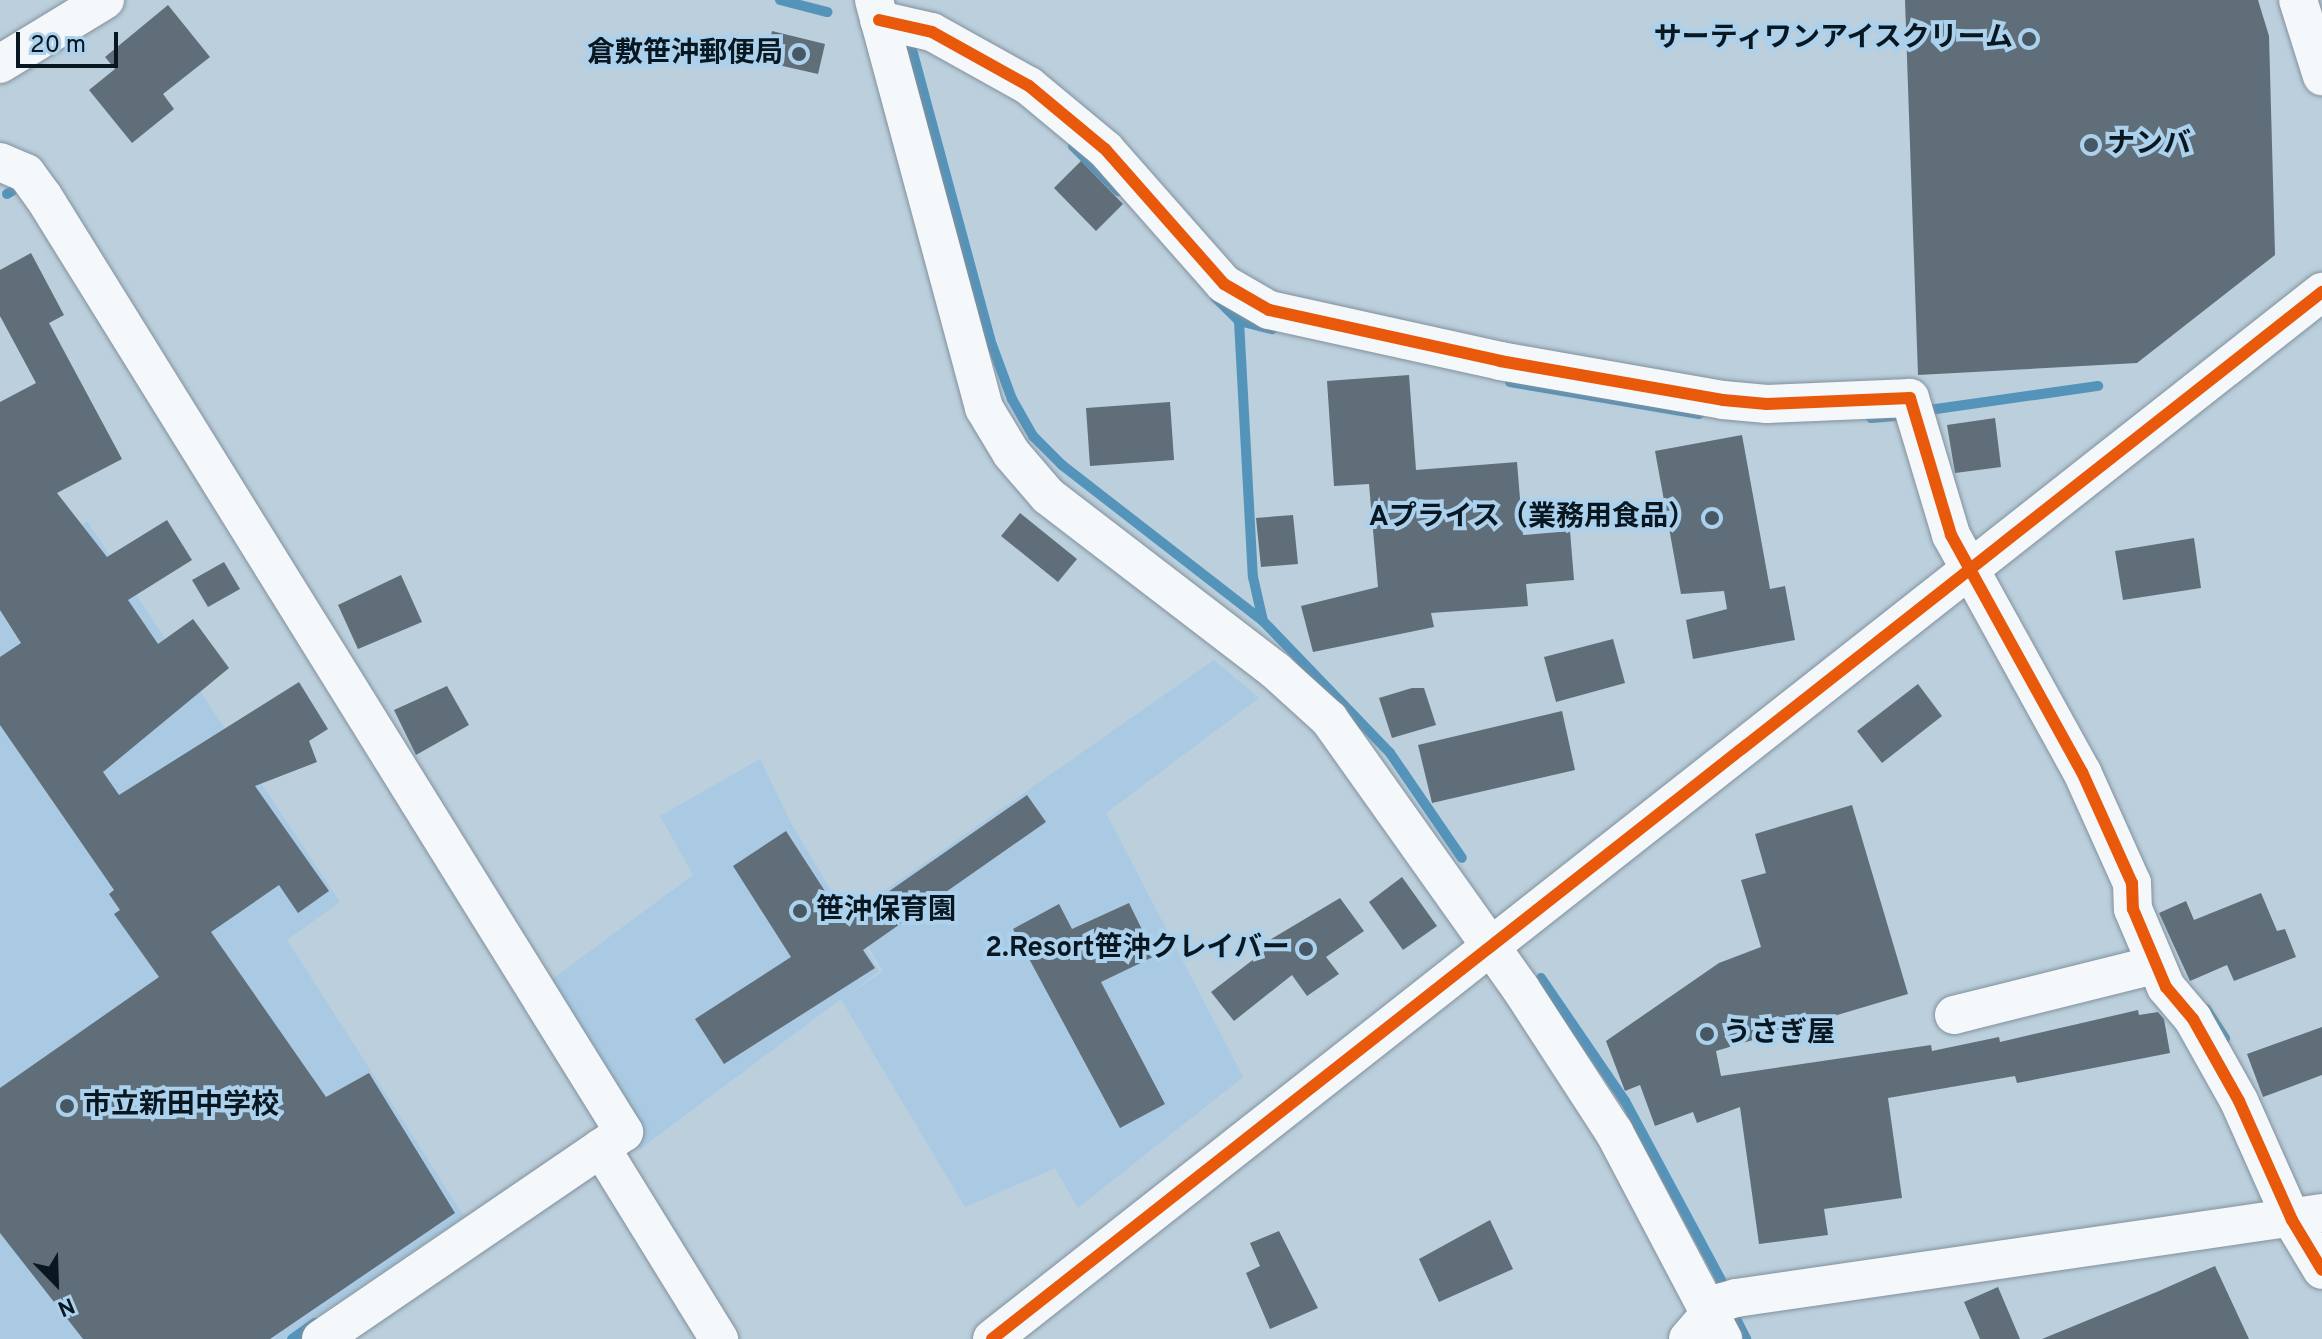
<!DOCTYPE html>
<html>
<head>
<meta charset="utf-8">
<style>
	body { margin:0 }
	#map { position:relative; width:2322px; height:1339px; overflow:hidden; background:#bbcfdd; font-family:Overpass,"Noto Sans JP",sans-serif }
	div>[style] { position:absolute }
	.built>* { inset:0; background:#a9cae2 }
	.stream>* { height:10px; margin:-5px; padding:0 5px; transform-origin:5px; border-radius:5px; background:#5493ba }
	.building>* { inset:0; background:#5f6e78 }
	.roads { filter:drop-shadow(0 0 2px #82919c) drop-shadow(0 0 2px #82919c) }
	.minor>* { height:38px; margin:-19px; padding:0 19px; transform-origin:19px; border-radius:19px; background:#f5f8fa }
	.cycleway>* { height:12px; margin:-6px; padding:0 6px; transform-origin:6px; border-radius:6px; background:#e8590c }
	.dots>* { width:22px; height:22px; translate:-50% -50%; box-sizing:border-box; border:4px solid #acd1ec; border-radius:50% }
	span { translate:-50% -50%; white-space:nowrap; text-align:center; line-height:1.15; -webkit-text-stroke:8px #acd1ec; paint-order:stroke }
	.poi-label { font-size:28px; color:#091721; font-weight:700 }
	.right { translate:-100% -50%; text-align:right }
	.left { translate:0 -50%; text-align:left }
	.north { position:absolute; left:16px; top:1243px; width:80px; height:80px; -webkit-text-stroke:6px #acd1ec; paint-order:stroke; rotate:157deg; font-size:22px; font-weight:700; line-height:32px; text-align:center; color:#091721 }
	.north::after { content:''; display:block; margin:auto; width:28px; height:36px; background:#091721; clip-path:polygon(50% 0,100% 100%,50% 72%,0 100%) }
	.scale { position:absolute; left:16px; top:32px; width:102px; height:36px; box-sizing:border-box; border:4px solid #091721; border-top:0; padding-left:10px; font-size:24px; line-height:28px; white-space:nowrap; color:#091721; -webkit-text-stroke:6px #acd1ec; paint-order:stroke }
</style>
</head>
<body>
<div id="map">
	<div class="built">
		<i style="clip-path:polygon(87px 521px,340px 902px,287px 940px,464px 1216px,284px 1339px,0 1339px,0 589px)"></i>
		<i style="clip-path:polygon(1214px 660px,1259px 698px,1106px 813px,1243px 1077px,1078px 1208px,1055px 1168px,965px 1207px,841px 999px,640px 1149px,543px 986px,693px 875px,660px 816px,760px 759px,792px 825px,879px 971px,843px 999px,883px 971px,850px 915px)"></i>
	</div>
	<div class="stream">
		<i style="left:780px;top:0;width:49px;rotate:14.3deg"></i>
		<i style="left:910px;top:42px;width:314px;rotate:74.9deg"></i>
		<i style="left:992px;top:345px;width:58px;rotate:69.7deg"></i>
		<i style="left:1012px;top:399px;width:43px;rotate:60.4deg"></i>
		<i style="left:1033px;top:436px;width:41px;rotate:45deg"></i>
		<i style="left:1062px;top:465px;width:254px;rotate:37.8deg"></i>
		<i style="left:1073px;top:146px;width:64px;rotate:45deg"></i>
		<i style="left:7px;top:194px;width:12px;rotate:-31deg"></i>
		<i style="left:1215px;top:297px;width:34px;rotate:45deg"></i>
		<i style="left:1239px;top:321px;width:256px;rotate:86.9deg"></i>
		<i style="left:1253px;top:577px;width:45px;rotate:77.2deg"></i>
		<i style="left:1263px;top:621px;width:183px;rotate:46.1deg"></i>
		<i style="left:1390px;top:753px;width:127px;rotate:55.6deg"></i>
		<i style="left:1239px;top:321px;width:34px;rotate:14deg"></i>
		<i style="left:1510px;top:382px;width:192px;rotate:9.6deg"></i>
		<i style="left:1922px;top:411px;width:178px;rotate:-8.1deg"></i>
		<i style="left:1871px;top:418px;width:35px;rotate:-5deg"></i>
		<i style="left:1541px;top:978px;width:149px;rotate:55.7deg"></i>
		<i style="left:1625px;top:1101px;width:210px;rotate:61.8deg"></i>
		<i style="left:2206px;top:1009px;width:35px;rotate:57deg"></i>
		<i style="left:1735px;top:1317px;width:25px;rotate:63deg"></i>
		<i style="left:292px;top:1339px;width:28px;rotate:-35deg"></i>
	</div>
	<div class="building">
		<i style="clip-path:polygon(1905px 0,2258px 0,2269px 36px,2275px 255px,2137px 363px,1918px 375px)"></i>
		<i style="clip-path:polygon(168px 5px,210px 57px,163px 94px,174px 109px,132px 143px,89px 90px,115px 69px,105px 57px)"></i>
		<i style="clip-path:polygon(772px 31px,825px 44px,818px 74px,765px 62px)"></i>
		<i style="clip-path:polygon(1081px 161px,1123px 204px,1096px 231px,1054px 188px)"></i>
		<i style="clip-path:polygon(31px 253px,64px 315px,49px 323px,122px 459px,57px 493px,107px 557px,167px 520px,192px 560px,128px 600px,158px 644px,193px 619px,229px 668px,103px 772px,119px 795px,299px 682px,328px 729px,309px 741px,317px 762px,255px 786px,329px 891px,298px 913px,279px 885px,211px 932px,326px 1097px,369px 1073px,455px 1213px,270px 1339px,83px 1339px,0 1233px,0 1088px,159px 977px,114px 914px,120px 910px,109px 894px,114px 890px,0 725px,0 657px,21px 643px,0 610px,0 402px,36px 383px,0 316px,0 270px)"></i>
		<i style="clip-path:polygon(1409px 375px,1416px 470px,1517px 462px,1523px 535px,1570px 531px,1574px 580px,1526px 584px,1528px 606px,1431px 613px,1434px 627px,1313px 652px,1301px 606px,1378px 587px,1369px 484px,1334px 486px,1327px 381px)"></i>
		<i style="clip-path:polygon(1170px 402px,1174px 460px,1090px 466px,1086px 408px)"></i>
		<i style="clip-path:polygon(1995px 418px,2001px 467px,1955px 473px,1947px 425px)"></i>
		<i style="clip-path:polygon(1742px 435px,1770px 589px,1785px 586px,1795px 640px,1693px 659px,1686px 620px,1727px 609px,1724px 591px,1681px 594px,1655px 451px)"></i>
		<i style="clip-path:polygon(1020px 513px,1077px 559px,1058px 582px,1001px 536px)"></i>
		<i style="clip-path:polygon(1293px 515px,1298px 564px,1261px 567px,1256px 518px)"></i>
		<i style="clip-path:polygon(2194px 538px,2201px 588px,2123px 600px,2115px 551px)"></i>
		<i style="clip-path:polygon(224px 562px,240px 589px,208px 607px,192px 580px)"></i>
		<i style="clip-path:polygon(401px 575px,422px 622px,358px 649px,338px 605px)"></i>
		<i style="clip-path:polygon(1613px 639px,1625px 683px,1556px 702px,1544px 657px)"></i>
		<i style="clip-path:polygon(1918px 684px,1942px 716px,1882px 763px,1857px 731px)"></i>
		<i style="clip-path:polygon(447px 686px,469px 725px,416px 755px,394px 710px)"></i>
		<i style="clip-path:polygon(1412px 688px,1424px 688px,1436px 725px,1392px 738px,1379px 698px)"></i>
		<i style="clip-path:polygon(1562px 711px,1575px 770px,1432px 803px,1418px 745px)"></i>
		<i style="clip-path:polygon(1027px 795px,1046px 822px,863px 950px,875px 968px,724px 1064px,695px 1019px,791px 957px,733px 866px,786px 831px,845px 922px)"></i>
		<i style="clip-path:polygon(1852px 805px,1908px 994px,1716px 1051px,1721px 1076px,1931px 1045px,1932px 1051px,1999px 1037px,2000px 1042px,2138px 1010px,2139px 1015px,2158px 1012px,2164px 1019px,2170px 1053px,2017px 1083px,2015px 1076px,1888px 1098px,1902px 1198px,1824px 1209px,1828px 1235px,1759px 1244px,1740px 1107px,1697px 1123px,1693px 1112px,1655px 1126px,1640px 1085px,1625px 1091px,1606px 1041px,1719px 963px,1761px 947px,1741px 880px,1766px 873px,1755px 834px)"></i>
		<i style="clip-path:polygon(1402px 877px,1437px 926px,1403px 950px,1369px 902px)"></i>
		<i style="clip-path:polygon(2261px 893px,2277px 931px,2285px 929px,2296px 957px,2234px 981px,2227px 965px,2190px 981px,2159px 913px,2186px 901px,2194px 920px)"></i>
		<i style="clip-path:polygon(1340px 898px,1364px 931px,1326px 957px,1339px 974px,1307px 996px,1292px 975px,1234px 1021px,1211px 992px,1271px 946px,1268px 941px)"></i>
		<i style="clip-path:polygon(1129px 903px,1155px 956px,1101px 982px,1165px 1104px,1120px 1128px,1013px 929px,1059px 904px,1072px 929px)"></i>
		<i style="clip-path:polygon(2322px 1027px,2322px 1075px,2263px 1097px,2247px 1054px)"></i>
		<i style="clip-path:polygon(1490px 1220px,1513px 1269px,1439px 1302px,1419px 1259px)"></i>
		<i style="clip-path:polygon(1279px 1231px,1318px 1308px,1270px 1329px,1246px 1273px,1260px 1266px,1250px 1243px)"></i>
		<i style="clip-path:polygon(2215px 1266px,2249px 1339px,2042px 1339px,2159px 1291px)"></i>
		<i style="clip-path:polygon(1998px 1287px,2020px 1339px,1980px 1339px,1964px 1302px)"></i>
	</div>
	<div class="roads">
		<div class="minor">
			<i style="left:874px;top:0;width:423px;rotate:74.9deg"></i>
			<i style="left:984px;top:408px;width:52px;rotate:59deg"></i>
			<i style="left:1011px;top:453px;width:57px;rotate:49.3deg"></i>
			<i style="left:1048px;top:496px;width:287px;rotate:37.5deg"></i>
			<i style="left:1276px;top:671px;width:72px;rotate:42.2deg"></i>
			<i style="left:1329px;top:719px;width:331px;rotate:54.6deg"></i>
			<i style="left:1521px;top:989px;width:171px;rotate:57deg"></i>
			<i style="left:1614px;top:1132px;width:234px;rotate:62.2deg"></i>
			<i style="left:2298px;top:0;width:80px;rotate:72.5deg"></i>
			<i style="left:879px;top:20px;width:54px;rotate:12.8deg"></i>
			<i style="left:932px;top:32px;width:111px;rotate:29.1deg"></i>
			<i style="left:1029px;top:86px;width:99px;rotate:39.7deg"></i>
			<i style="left:1105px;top:149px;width:180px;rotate:48.6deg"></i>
			<i style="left:1224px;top:284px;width:52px;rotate:30deg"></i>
			<i style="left:1269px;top:310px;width:237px;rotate:12.4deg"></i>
			<i style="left:1500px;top:361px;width:226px;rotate:9.9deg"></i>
			<i style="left:1723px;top:400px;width:44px;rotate:5.2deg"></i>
			<i style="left:1767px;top:404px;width:143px;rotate:-2.4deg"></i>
			<i style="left:1910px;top:398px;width:143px;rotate:73.3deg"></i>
			<i style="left:1951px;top:535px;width:271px;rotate:61.1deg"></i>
			<i style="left:2082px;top:772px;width:122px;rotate:65.8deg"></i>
			<i style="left:2132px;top:883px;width:26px;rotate:88deg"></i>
			<i style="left:2133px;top:909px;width:85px;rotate:67.1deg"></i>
			<i style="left:2166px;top:987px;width:42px;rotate:49.8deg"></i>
			<i style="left:2193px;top:1019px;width:94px;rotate:60.7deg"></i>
			<i style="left:2239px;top:1101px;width:130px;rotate:66deg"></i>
			<i style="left:2292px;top:1220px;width:58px;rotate:59deg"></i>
			<i style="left:0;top:64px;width:123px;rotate:-31.4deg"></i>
			<i style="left:0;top:162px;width:28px;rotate:23deg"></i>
			<i style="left:26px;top:173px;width:29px;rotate:54deg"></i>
			<i style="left:43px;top:196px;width:1102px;rotate:58.17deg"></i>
			<i style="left:624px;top:1132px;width:28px;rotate:145deg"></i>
			<i style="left:1954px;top:1015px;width:207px;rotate:-14deg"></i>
			<i style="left:321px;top:1339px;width:339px;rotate:-34.3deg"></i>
			<i style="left:601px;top:1148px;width:225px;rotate:58.3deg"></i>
			<i style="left:992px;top:1339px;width:1693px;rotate:-38.21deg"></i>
			<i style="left:1688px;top:1339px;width:48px;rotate:-49.3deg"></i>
			<i style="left:1719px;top:1303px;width:18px;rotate:-16deg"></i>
			<i style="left:1736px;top:1298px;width:592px;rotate:-8.25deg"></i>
		</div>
	</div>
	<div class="cycleway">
		<i style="left:879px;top:20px;width:54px;rotate:12.8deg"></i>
		<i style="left:932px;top:32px;width:111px;rotate:29.1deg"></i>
		<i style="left:1029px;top:86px;width:99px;rotate:39.7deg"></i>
		<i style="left:1105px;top:149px;width:180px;rotate:48.6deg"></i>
		<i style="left:1224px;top:284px;width:52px;rotate:30deg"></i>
		<i style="left:1269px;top:310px;width:237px;rotate:12.4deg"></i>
		<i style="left:1500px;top:361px;width:226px;rotate:9.9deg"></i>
		<i style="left:1723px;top:400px;width:44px;rotate:5.2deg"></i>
		<i style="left:1767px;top:404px;width:143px;rotate:-2.4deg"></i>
		<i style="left:1910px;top:398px;width:143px;rotate:73.3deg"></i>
		<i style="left:1951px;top:535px;width:271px;rotate:61.1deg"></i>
		<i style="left:2082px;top:772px;width:122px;rotate:65.8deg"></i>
		<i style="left:2132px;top:883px;width:26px;rotate:88deg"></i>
		<i style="left:2133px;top:909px;width:85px;rotate:67.1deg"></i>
		<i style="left:2166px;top:987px;width:42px;rotate:49.8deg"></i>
		<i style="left:2193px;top:1019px;width:94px;rotate:60.7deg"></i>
		<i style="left:2239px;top:1101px;width:130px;rotate:66deg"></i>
		<i style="left:2292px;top:1220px;width:58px;rotate:59deg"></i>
		<i style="left:992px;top:1339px;width:1693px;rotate:-38.21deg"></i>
	</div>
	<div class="dots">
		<i style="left:2029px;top:39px;background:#475763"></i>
		<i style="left:799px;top:54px;background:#475763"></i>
		<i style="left:2091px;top:145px;background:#475763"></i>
		<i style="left:1712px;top:518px;background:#475763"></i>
		<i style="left:800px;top:911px;background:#475763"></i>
		<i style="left:1306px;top:949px;background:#475763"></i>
		<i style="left:1707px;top:1034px;background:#475763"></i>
		<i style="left:67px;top:1106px;background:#475763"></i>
	</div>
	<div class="poi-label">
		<span class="right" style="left:2013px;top:39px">サーティワンアイスクリーム</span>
		<span class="right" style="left:783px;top:54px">倉敷笹沖郵便局</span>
		<span class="left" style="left:2107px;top:145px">ナンバ</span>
		<span class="right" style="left:1696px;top:518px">Aプライス（業務用食品）</span>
		<span class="left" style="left:816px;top:911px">笹沖保育園</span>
		<span class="right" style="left:1290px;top:949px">2.Resort笹沖クレイバー</span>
		<span class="left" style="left:1723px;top:1034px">うさぎ屋</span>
		<span class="left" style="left:83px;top:1106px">市立新田中学校</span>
	</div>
	<div class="north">N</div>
	<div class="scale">20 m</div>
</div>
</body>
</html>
